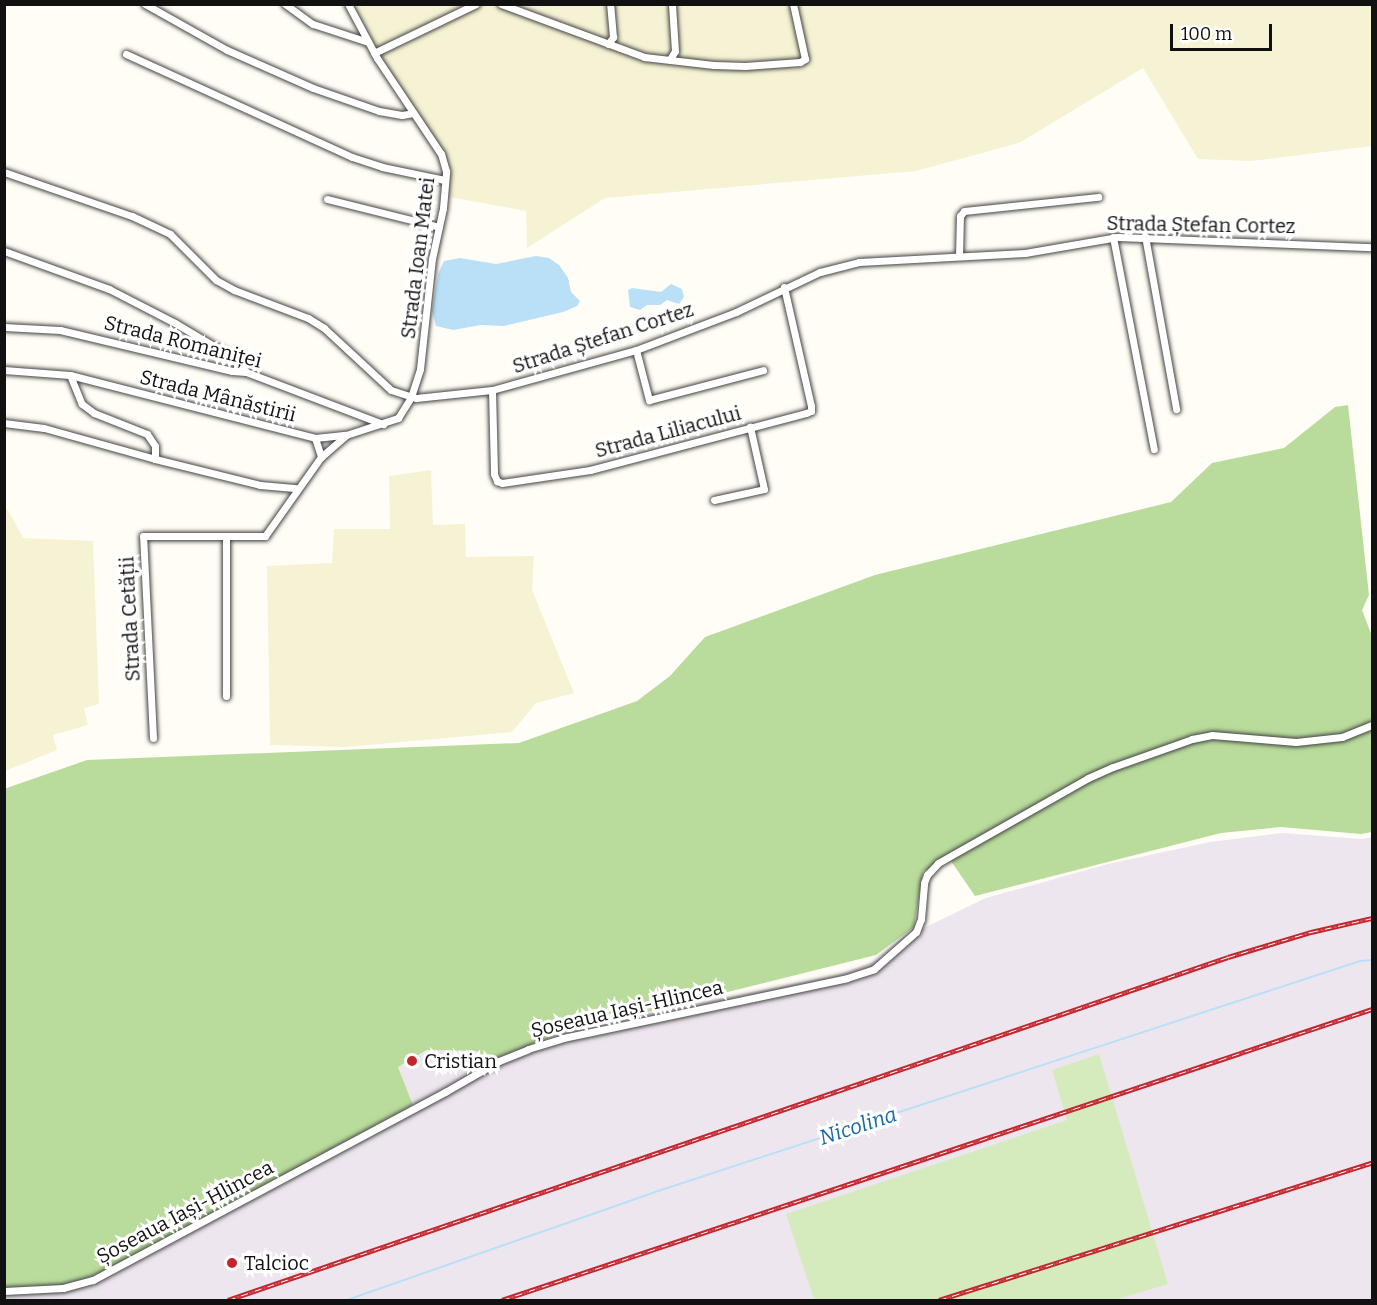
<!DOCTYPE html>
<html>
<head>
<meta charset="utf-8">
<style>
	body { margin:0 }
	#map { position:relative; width:1377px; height:1305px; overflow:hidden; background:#fffdf5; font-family:Bitter,serif }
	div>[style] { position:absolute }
	.industrial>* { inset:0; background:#eee6ef }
	.farmland>* { inset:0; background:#f6f3d4 }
	.green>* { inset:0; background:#d5ebbd }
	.forest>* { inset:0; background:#b9dc9c }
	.water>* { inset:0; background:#b9e0f7 }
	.stream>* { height:2px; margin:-1px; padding:0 1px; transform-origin:1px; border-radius:1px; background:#b9e0f7 }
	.roads { filter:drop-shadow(0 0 2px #444) drop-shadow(0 0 2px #444) }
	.minor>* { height:7px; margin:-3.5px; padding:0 3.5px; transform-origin:3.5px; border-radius:3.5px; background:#fff }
	.rail>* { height:4.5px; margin-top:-2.25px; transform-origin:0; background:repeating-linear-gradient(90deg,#fff 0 7px,#c4262e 0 14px); box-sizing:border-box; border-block:2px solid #c4262e }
	.dots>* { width:16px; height:16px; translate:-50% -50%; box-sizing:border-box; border:3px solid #fff; border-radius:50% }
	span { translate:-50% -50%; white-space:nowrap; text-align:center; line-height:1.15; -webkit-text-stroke:6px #fff; paint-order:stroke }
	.street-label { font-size:20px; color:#111 }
	.poi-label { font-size:20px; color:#111 }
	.left { translate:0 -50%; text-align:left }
	.water-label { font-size:21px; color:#1768a6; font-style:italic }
	.frame { position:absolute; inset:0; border:6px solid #111; pointer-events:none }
	.scale { position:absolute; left:1170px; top:24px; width:102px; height:27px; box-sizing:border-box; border:3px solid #111; border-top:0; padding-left:8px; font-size:18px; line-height:21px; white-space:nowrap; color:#111; -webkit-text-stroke:4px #fff; paint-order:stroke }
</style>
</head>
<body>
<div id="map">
	<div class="industrial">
		<i style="clip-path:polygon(1282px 833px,1362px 839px,1372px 837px,1372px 1300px,5px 1300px,5px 1289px,413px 1105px,398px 1067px,428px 1050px,476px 1051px,490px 1061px,556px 1035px,565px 1024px,606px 1017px,615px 1020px,837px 975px,880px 959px,901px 939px,986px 898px,1108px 864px,1210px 842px)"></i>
	</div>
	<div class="farmland">
		<i style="clip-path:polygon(350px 5px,1372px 5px,1372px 146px,1251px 161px,1198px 159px,1143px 68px,1019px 143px,916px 171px,605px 198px,527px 248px,526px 211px,449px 197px,446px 162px,374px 50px)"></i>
		<i style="clip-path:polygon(431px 470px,433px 525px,465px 524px,466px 557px,534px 556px,532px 590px,574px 693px,536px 703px,512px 732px,346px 747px,270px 745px,267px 566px,332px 563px,334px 529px,390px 529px,389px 476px)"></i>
		<i style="clip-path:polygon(5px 510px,8px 510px,23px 538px,93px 541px,99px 704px,84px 708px,88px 725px,53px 735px,57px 750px,5px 771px)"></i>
	</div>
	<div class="green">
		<i style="clip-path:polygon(1099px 1054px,1168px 1284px,1115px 1300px,814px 1300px,786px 1214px,1067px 1120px,1052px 1070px)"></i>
	</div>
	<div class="forest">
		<i style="clip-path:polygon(1348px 405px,1369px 595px,1362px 610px,1372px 636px,1372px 832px,1361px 834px,1281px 827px,1221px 833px,975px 896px,951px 861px,923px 871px,914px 927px,876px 955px,615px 1020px,605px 1017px,565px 1024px,556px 1035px,490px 1061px,476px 1051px,427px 1050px,398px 1067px,413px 1105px,79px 1285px,5px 1289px,4px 789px,87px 760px,519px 743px,637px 701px,670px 676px,705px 637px,875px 575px,1171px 502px,1212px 463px,1284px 448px,1335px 407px)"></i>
	</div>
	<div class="water">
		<i style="clip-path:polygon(536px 256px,549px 258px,559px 265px,568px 278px,571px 292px,580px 301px,577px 306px,563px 312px,504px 326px,481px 325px,453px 330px,436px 326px,432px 311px,438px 274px,444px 261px,460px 258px,496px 264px)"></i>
		<i style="clip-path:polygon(671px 284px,682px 289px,684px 297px,679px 304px,667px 300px,660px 305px,647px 305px,640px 310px,630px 307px,628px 290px,632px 288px,661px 292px)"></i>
	</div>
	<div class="stream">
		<i style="left:347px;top:1300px;width:326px;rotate:-19.3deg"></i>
		<i style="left:655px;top:1192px;width:742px;rotate:-18.14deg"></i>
		<i style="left:1360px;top:961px;width:12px;rotate:-5deg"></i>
	</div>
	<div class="roads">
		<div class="minor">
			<i style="left:145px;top:4px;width:94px;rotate:29.3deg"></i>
			<i style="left:227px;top:50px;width:94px;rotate:23.8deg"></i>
			<i style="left:313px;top:88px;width:70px;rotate:19.2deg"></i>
			<i style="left:379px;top:111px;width:23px;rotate:10deg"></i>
			<i style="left:402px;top:115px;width:11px;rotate:-10deg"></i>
			<i style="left:285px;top:4px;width:34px;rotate:36deg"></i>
			<i style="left:313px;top:24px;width:58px;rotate:18.1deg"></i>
			<i style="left:501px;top:4px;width:153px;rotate:20.3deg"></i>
			<i style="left:644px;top:57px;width:70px;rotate:6.5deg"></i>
			<i style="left:714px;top:65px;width:31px;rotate:2deg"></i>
			<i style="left:745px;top:66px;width:55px;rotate:-4.2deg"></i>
			<i style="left:800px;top:62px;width:6px;rotate:-31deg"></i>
			<i style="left:805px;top:59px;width:56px;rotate:-102.3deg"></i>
			<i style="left:608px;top:44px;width:9px;rotate:-54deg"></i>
			<i style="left:613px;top:37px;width:33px;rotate:-95deg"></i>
			<i style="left:374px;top:53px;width:113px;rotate:-25.7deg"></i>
			<i style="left:126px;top:54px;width:248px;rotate:24.5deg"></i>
			<i style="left:352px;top:157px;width:32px;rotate:18deg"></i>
			<i style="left:382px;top:167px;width:64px;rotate:11.7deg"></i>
			<i style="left:670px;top:59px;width:9px;rotate:-58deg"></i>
			<i style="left:675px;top:51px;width:47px;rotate:-93.7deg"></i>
			<i style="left:4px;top:172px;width:135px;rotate:19deg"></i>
			<i style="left:132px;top:216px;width:42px;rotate:25.3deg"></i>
			<i style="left:170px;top:234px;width:65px;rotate:45deg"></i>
			<i style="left:216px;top:280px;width:21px;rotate:29deg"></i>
			<i style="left:234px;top:290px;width:79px;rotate:20.7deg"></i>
			<i style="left:308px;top:318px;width:19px;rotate:32deg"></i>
			<i style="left:324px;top:328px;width:91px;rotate:42.8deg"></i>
			<i style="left:391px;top:390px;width:26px;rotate:18deg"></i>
			<i style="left:416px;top:398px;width:76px;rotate:-6deg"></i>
			<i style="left:492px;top:390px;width:149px;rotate:-15.5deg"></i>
			<i style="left:636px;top:350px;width:107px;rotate:-20.8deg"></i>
			<i style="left:736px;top:312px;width:93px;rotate:-25.5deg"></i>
			<i style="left:820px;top:272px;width:40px;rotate:-14.4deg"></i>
			<i style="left:859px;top:262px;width:166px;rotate:-3.1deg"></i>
			<i style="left:1025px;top:253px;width:94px;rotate:-9.8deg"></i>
			<i style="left:1118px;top:237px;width:254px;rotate:2.3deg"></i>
			<i style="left:327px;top:199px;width:115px;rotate:14deg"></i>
			<i style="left:1145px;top:236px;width:176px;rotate:79.8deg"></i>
			<i style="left:1113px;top:237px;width:216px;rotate:79.1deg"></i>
			<i style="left:4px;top:251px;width:112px;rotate:19.9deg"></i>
			<i style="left:109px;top:289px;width:74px;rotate:27.3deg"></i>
			<i style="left:175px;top:323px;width:69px;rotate:30.7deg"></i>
			<i style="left:234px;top:358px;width:18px;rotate:49deg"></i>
			<i style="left:959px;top:256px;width:40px;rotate:-88.6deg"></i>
			<i style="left:960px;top:216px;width:6px;rotate:-51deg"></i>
			<i style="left:964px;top:211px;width:135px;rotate:-6deg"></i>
			<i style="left:4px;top:327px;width:56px;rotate:3.1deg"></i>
			<i style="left:60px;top:330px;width:177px;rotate:13.4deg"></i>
			<i style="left:232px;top:371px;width:14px;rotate:4deg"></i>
			<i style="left:246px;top:372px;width:147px;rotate:20.8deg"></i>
			<i style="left:636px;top:350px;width:52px;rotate:75.4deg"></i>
			<i style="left:649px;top:400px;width:118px;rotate:-14.7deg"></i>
			<i style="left:4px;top:370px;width:66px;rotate:4.3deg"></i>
			<i style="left:70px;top:375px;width:253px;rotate:14.4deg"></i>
			<i style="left:315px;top:438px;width:31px;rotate:-6deg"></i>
			<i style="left:346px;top:435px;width:55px;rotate:-18.1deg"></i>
			<i style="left:398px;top:418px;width:25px;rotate:-58deg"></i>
			<i style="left:411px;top:397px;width:29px;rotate:-72deg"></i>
			<i style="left:420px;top:369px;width:111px;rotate:-83.8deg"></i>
			<i style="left:432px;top:259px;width:52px;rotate:-77.8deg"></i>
			<i style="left:443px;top:208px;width:37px;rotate:-85deg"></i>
			<i style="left:446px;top:171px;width:18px;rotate:-106deg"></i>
			<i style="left:441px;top:154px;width:115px;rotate:-123.7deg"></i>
			<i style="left:377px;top:58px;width:61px;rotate:-118.2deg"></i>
			<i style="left:70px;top:375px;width:31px;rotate:68deg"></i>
			<i style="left:82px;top:404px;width:15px;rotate:37deg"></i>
			<i style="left:94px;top:413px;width:57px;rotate:21.6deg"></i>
			<i style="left:147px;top:434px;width:14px;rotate:56deg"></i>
			<i style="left:155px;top:446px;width:13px;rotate:90deg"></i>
			<i style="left:155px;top:459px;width:108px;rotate:13.9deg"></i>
			<i style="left:260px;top:485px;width:37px;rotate:5deg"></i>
			<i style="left:492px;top:390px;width:84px;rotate:88.6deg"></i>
			<i style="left:494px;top:474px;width:8px;rotate:67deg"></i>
			<i style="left:497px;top:481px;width:5px;rotate:22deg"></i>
			<i style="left:502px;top:483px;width:89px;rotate:-8.4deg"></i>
			<i style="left:590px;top:470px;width:223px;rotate:-14.8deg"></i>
			<i style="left:806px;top:413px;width:5px;rotate:-22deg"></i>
			<i style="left:811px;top:411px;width:5px;rotate:-90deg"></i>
			<i style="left:811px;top:406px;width:122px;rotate:-102.8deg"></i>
			<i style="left:4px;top:423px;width:40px;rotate:7.1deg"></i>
			<i style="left:44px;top:428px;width:115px;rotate:15.6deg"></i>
			<i style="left:315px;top:438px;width:20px;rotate:72deg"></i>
			<i style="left:714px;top:500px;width:51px;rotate:-12.4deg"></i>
			<i style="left:764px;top:489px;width:64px;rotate:-102.7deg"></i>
			<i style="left:226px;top:696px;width:158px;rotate:-90deg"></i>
			<i style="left:153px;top:738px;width:202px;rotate:-92.8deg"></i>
			<i style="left:143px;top:536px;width:122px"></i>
			<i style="left:265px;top:536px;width:97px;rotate:-54.7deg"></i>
			<i style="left:321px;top:457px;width:33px;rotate:-41deg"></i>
			<i style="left:4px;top:1291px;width:59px;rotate:-2.9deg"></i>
			<i style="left:63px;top:1288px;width:31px;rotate:-15deg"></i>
			<i style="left:93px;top:1280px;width:399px;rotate:-28.1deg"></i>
			<i style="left:445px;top:1092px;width:62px;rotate:-29.9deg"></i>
			<i style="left:499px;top:1061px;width:31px;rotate:-22deg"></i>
			<i style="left:528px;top:1049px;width:37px;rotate:-17deg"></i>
			<i style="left:563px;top:1038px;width:290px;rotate:-11.9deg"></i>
			<i style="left:847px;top:978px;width:28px;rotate:-18deg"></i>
			<i style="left:874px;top:969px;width:56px;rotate:-41.4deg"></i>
			<i style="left:916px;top:932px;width:14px;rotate:-69deg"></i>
			<i style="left:921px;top:919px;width:36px;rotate:-85deg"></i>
			<i style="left:924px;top:883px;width:9px;rotate:-69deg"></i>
			<i style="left:927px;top:875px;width:16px;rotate:-47deg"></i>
			<i style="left:938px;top:863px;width:172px;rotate:-29.5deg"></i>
			<i style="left:1088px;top:778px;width:27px;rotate:-24deg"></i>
			<i style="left:1113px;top:767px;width:84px;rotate:-19.5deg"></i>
			<i style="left:1192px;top:739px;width:20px;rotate:-11deg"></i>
			<i style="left:1212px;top:735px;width:84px;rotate:4.8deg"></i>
			<i style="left:1296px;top:742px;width:46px;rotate:-6.2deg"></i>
			<i style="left:1342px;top:737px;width:32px;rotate:-22deg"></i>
		</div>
	</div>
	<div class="rail">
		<i style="left:228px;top:1300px;width:1057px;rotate:-18.93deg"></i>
		<i style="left:1228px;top:957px;width:87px;rotate:-16.8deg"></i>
		<i style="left:1311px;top:932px;width:63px;rotate:-12.9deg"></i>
		<i style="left:502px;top:1300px;width:917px;rotate:-18.49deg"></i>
		<i style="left:939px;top:1300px;width:454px;rotate:-17.6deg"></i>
	</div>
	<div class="dots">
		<i style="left:412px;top:1061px;background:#c4262e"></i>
		<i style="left:232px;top:1263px;background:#c4262e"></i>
	</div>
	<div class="street-label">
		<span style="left:1201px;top:225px;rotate:1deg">Strada Ștefan Cortez</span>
		<span style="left:418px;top:258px;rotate:-83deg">Strada Ioan Matei</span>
		<span style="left:603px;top:338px;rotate:-18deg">Strada Ștefan Cortez</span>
		<span style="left:183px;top:342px;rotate:14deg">Strada Romaniței</span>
		<span style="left:218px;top:396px;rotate:14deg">Strada Mânăstirii</span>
		<span style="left:668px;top:432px;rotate:-15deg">Strada Liliacului</span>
		<span style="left:130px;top:619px;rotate:-93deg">Strada Cetății</span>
		<span style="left:627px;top:1009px;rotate:-13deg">Șoseaua Iași-Hlincea</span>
		<span style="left:185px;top:1212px;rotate:-28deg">Șoseaua Iași-Hlincea</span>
	</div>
	<div class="poi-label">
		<span class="left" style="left:424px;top:1061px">Cristian</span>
		<span class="left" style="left:244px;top:1263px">Talcioc</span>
	</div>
	<div class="water-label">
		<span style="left:858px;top:1126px;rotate:-18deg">Nicolina</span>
	</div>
	<div class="frame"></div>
	<div class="scale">100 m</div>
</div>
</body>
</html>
